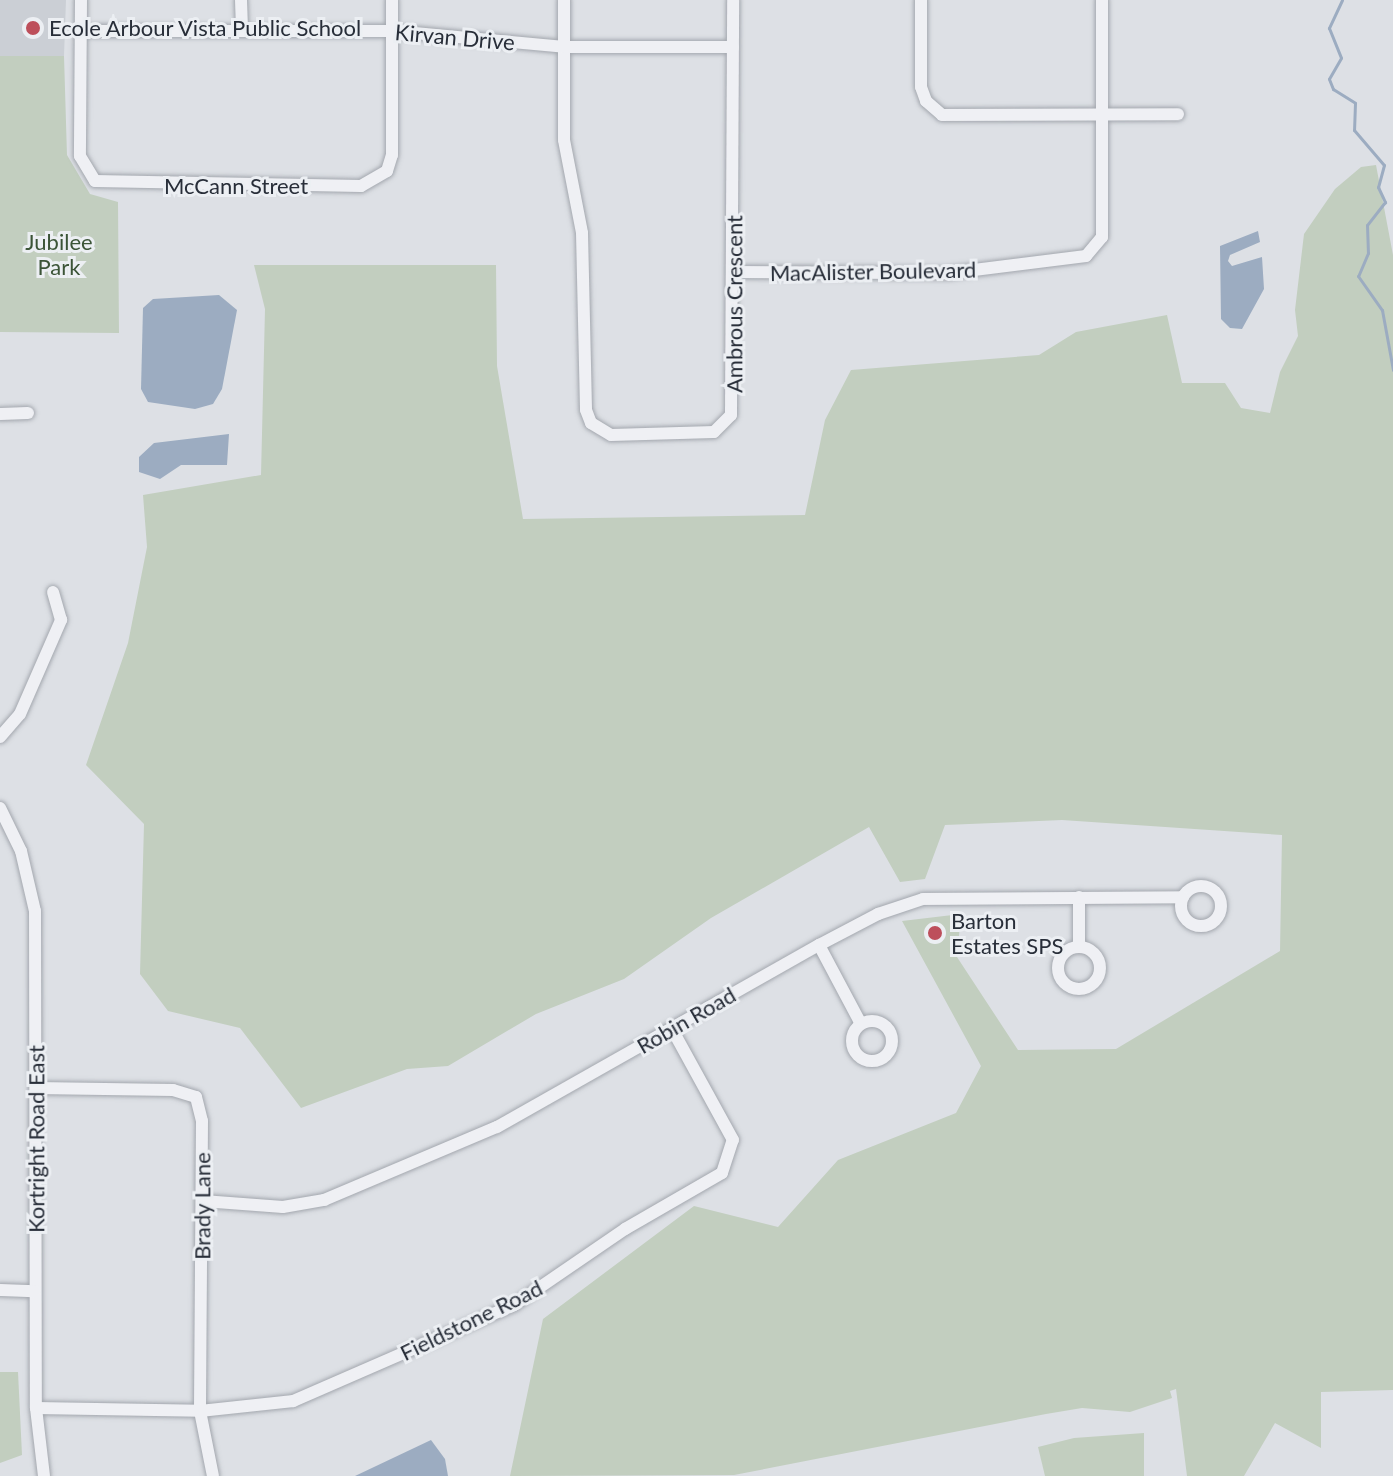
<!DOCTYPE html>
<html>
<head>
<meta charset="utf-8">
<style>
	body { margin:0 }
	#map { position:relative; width:1393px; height:1476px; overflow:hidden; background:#dde0e5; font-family:Lato,sans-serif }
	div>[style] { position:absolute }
	.built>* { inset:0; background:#cbcfd5 }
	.green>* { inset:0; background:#c2cebf }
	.water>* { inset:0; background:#9cacc1 }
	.stream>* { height:3px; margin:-1.5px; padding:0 1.5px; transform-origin:1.5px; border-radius:1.5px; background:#9cacc1 }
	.roads { filter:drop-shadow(0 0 2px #a3a7ae) drop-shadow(0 0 2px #a3a7ae) }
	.street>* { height:12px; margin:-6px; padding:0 6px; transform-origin:6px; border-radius:6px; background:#eff0f4 }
	.street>.ring { margin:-6px; padding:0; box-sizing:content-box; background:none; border:12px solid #eff0f4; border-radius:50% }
	.dots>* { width:22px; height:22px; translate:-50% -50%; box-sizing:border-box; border:4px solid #eceff3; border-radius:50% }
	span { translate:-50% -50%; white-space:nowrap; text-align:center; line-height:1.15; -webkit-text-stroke:6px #eceff3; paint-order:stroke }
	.poi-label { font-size:22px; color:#282e39 }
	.left { translate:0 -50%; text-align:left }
	.street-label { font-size:22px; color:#282e39 }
	.park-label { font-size:22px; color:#3b5437 }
</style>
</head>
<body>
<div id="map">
	<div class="built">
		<i style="clip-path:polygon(0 0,66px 0,64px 56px,0 56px)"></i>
	</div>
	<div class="green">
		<i style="clip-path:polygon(0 56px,64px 56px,67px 155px,90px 194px,118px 202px,119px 333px,0 332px)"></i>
		<i style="clip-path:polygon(1376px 165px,1393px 255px,1393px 1390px,1321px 1392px,1321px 1448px,1275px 1423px,1244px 1476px,1187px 1476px,1176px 1389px,1170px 1391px,1172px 1398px,1130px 1412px,1082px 1408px,1046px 1414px,734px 1475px,510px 1476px,543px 1319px,694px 1206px,778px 1227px,838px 1160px,956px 1113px,981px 1066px,902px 921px,961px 914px,957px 957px,1018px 1050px,1116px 1049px,1280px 951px,1282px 835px,1062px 820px,945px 825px,925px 879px,900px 882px,869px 827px,711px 918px,624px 979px,536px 1014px,448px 1066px,407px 1069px,301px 1108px,240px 1028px,168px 1011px,140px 974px,144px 824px,86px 765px,128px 643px,147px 547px,143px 495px,261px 475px,265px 309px,254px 265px,496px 265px,497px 366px,523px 519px,805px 515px,825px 420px,851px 370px,1039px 355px,1076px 332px,1167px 315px,1182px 383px,1225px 383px,1241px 408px,1270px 413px,1280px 372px,1298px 336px,1295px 310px,1304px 234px,1335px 189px,1361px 167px)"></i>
		<i style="clip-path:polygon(0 1372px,18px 1372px,22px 1455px,0 1463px)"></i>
		<i style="clip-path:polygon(1144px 1433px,1144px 1476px,1045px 1476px,1038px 1447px,1074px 1438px)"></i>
	</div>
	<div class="water">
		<i style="clip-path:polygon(1258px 231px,1260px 242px,1230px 255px,1228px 261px,1232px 266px,1262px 257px,1264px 289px,1242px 329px,1230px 328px,1221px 319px,1220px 246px)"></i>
		<i style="clip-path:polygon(219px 295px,237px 310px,222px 389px,213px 404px,195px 409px,148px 402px,141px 389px,143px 308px,153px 299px)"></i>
		<i style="clip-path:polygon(229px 434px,227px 465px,181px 465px,160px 479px,139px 472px,139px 457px,154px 443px)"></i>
		<i style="clip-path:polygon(431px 1440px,445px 1459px,448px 1476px,355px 1476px)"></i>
	</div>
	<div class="stream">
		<i style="left:1342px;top:0;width:31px;rotate:115deg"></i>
		<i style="left:1329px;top:28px;width:32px;rotate:68deg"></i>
		<i style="left:1341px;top:58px;width:24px;rotate:120deg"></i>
		<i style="left:1329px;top:79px;width:11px;rotate:68deg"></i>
		<i style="left:1333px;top:89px;width:26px;rotate:32deg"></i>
		<i style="left:1355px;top:103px;width:27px;rotate:92deg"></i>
		<i style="left:1354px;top:130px;width:46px;rotate:49.4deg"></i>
		<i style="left:1384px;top:165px;width:23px;rotate:105deg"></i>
		<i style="left:1378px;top:187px;width:17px;rotate:65deg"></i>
		<i style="left:1385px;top:202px;width:29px;rotate:128deg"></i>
		<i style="left:1367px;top:225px;width:28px;rotate:88deg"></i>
		<i style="left:1368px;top:253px;width:25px;rotate:113deg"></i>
		<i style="left:1358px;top:276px;width:42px;rotate:54.8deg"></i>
		<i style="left:1382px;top:310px;width:61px;rotate:79.6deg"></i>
	</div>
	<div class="roads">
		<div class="street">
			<i style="left:81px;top:0;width:156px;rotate:90.4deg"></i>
			<i style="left:80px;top:156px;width:29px;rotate:59deg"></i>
			<i style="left:95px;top:181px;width:266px;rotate:1.1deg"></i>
			<i style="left:361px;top:186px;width:30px;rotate:-30deg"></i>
			<i style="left:387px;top:171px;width:17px;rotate:-73deg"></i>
			<i style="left:392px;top:155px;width:155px;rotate:-90deg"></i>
			<i style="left:241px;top:0;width:28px;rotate:88deg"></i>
			<i style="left:564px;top:0;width:140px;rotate:90deg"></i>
			<i style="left:564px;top:140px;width:95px;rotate:79deg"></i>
			<i style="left:582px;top:233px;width:177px;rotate:88.7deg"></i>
			<i style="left:586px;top:410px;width:14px;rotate:69deg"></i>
			<i style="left:591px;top:423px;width:23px;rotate:31deg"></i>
			<i style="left:611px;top:435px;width:103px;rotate:-1.7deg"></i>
			<i style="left:714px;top:432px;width:24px;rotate:-45deg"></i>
			<i style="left:731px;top:415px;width:415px;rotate:-89.7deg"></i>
			<i style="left:921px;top:0;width:87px;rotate:90deg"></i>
			<i style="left:921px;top:87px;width:15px;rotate:70deg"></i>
			<i style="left:926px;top:101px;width:21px;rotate:41deg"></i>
			<i style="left:942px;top:115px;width:236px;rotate:-0.2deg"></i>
			<i style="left:81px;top:31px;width:312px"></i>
			<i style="left:393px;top:31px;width:172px;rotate:5.3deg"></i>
			<i style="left:564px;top:47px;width:169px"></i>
			<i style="left:734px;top:272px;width:216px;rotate:0.3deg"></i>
			<i style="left:950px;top:273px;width:137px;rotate:-7.1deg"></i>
			<i style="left:1086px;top:256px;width:25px;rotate:-50deg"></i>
			<i style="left:1102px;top:237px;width:237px;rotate:-90deg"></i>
			<i style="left:0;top:414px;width:28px;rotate:-2deg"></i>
			<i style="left:0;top:737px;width:30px;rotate:-49deg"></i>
			<i style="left:20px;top:714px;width:103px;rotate:-66.4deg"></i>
			<i style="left:61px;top:620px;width:29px;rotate:-106deg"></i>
			<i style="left:0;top:808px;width:48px;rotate:64deg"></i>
			<i style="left:21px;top:851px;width:62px;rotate:76.9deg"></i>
			<i style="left:35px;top:911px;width:497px;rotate:89.9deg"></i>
			<i style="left:36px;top:1408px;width:68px;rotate:83.3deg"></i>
			<i class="ring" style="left:1181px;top:886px;width:28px;height:28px"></i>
			<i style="left:819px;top:945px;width:89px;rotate:62deg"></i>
			<i style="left:1079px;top:947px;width:50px;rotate:-90deg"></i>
			<i class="ring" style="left:1058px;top:947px;width:30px;height:30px"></i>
			<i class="ring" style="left:852px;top:1021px;width:28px;height:28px"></i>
			<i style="left:36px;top:1088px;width:137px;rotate:0.8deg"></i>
			<i style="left:173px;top:1090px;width:24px;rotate:17deg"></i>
			<i style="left:196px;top:1097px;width:25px;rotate:76deg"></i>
			<i style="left:202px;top:1121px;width:290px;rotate:90.4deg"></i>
			<i style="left:200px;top:1411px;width:66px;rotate:78.7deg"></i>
			<i style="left:203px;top:1201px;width:80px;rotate:4.3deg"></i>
			<i style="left:283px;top:1207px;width:42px;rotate:-9.7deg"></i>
			<i style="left:324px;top:1200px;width:188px;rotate:-22.9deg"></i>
			<i style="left:497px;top:1127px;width:370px;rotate:-29.5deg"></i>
			<i style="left:819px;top:945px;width:67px;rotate:-27.7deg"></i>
			<i style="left:878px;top:914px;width:47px;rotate:-18.4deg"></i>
			<i style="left:923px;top:899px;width:260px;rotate:-0.4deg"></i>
			<i style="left:0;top:1290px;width:35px;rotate:2deg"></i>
			<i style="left:36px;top:1408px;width:164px;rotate:1deg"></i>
			<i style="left:200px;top:1411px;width:94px;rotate:-6.1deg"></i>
			<i style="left:293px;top:1401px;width:241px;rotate:-23.5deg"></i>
			<i style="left:514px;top:1305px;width:135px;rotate:-34.4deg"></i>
			<i style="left:625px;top:1229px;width:112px;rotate:-30deg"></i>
			<i style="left:722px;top:1173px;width:35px;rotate:-72deg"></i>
			<i style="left:733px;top:1140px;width:127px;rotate:-118.8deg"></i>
		</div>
	</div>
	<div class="dots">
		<i style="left:33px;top:28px;background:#bd4f5b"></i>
		<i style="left:935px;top:933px;background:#bd4f5b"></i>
	</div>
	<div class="poi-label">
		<span class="left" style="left:49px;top:28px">Ecole Arbour Vista Public School</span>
		<span class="left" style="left:951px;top:933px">Barton<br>Estates SPS</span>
	</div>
	<div class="street-label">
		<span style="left:455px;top:37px;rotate:5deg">Kirvan Drive</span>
		<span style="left:236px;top:186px">McCann Street</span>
		<span style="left:873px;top:271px;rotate:-1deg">MacAlister Boulevard</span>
		<span style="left:734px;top:304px;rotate:-90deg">Ambrous Crescent</span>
		<span style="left:686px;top:1020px;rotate:-30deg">Robin Road</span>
		<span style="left:36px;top:1139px;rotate:-90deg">Kortright Road East</span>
		<span style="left:202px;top:1206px;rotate:-90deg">Brady Lane</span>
		<span style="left:471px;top:1320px;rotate:-26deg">Fieldstone Road</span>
	</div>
	<div class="park-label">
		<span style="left:59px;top:254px">Jubilee<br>Park</span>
	</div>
</div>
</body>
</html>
